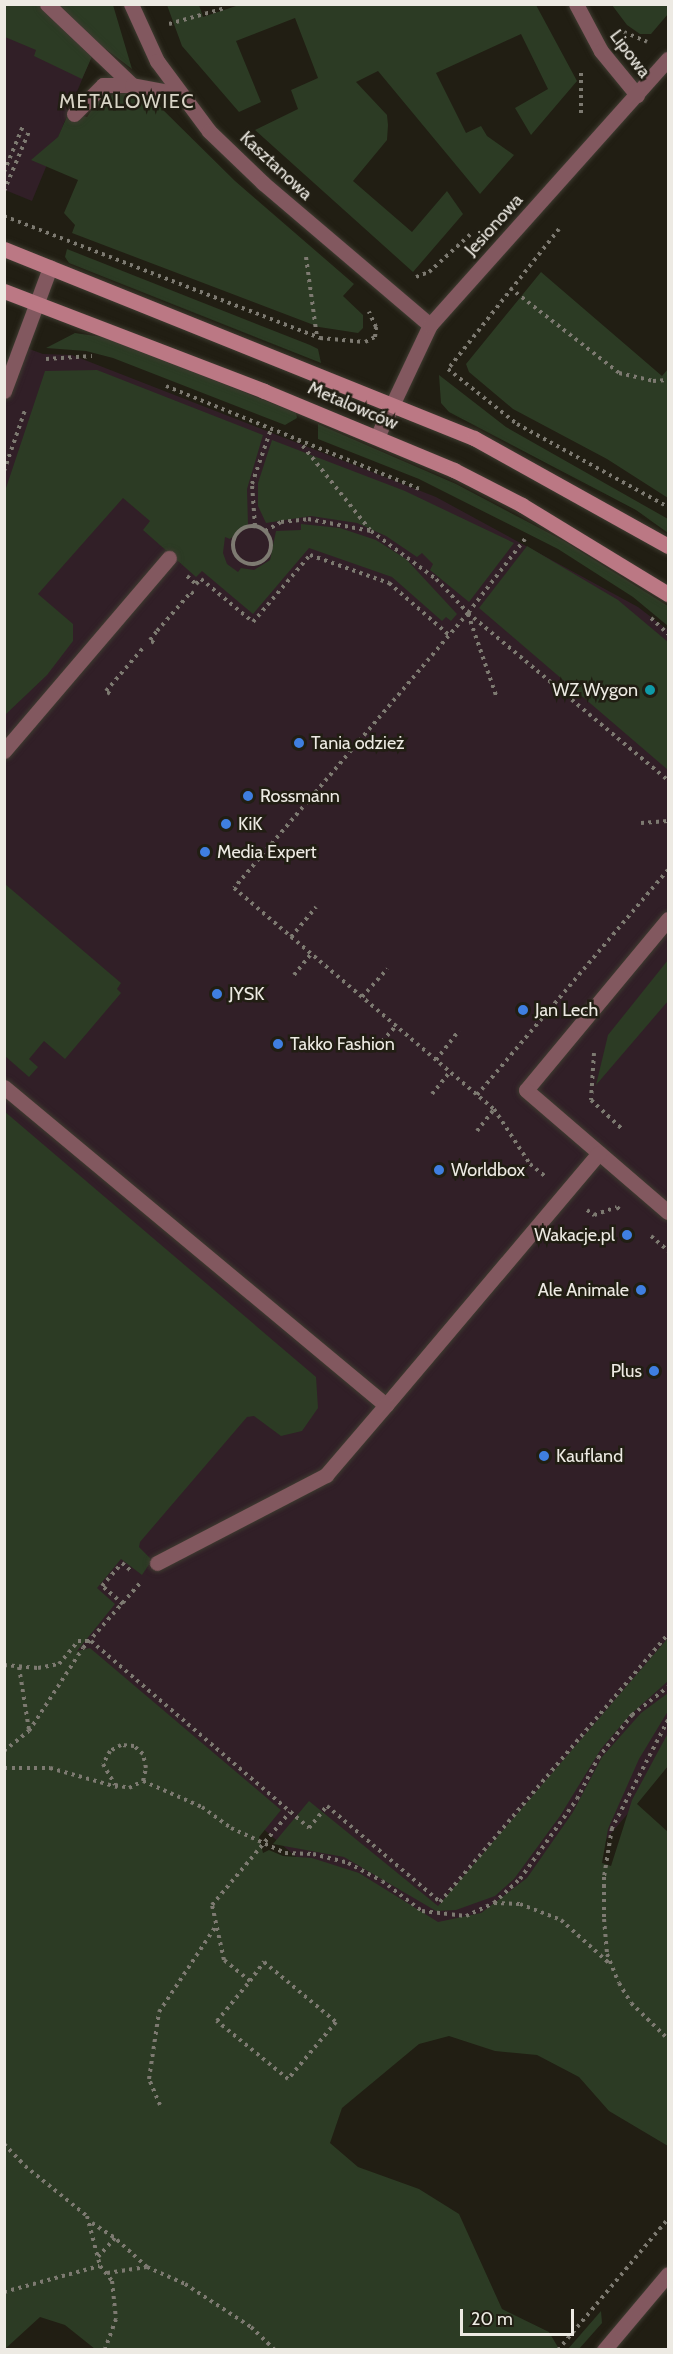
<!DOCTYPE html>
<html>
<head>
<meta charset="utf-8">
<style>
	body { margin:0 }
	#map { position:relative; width:673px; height:2354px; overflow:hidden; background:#211e13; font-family:Cabin,sans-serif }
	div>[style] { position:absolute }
	.commercial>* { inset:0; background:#311f27 }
	.green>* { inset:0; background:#2c3b24 }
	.path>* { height:4px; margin-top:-2px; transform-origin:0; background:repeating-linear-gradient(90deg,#7d7a71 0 3px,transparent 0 7.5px) }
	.path>.ring { margin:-2px; padding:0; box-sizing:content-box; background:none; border:4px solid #7d7a71; border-radius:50% }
	.roads { filter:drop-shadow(0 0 2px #3e3b30) drop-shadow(0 0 2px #3e3b30) }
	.lane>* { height:15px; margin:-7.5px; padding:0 7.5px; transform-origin:7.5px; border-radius:7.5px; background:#82585f }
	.street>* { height:15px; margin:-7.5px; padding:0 7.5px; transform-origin:7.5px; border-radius:7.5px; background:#82585f }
	.secondary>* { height:15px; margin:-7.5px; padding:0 7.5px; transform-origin:7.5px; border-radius:7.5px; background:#bb7884 }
	.dots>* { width:16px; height:16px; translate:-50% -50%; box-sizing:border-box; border:3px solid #211e13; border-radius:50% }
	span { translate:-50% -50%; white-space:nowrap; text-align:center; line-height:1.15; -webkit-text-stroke:5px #211e13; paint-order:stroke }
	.street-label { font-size:18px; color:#edeae3 }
	.poi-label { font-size:18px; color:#edeae3 }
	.right { translate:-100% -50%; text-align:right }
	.left { translate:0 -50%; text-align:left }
	.neighbourhood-label { font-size:20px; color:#d8d4c6; letter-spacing:1.5px }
	.frame { position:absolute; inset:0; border:6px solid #edeae3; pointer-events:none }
	.scale { position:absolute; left:460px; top:2309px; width:114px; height:27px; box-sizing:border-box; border:3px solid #edeae3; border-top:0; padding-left:8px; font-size:18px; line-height:21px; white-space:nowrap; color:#edeae3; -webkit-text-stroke:4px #211e13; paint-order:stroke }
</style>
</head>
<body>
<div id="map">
	<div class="commercial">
		<i style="clip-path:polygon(4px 5px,95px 48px,32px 201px,5px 190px)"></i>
		<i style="clip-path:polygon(21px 346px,43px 354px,72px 355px,436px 497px,638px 607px,668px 630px,668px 1766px,468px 2003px,46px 1644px,5px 1121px,4px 400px)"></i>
	</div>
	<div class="green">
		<i style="clip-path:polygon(4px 5px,113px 5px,132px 69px,98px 43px,82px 79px,34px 56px,36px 50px,5px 37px)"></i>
		<i style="clip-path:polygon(239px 5px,536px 5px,577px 81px,531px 135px,515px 108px,548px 89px,521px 34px,436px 73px,466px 133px,481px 126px,487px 136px,514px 155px,480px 194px,378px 71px,356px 82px,387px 115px,388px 125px,387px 140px,353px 181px,412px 232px,447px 191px,463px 214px,413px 272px,255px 130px,298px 109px,291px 90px,318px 78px,295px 18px,236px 41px,261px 102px,239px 112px,182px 46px,167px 5px,199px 5px,203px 17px)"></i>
		<i style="clip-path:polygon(612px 5px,668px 5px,668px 14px,651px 34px,640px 34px,627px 25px)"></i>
		<i style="clip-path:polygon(133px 92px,152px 99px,235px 181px,354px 284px,343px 296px,363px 315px,363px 328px,358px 333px,319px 327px,72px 233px,75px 225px,64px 213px,78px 180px,31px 160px,58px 137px,69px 112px,87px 117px,100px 97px)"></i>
		<i style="clip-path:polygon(67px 249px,310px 345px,318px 349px,321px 363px,69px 263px,65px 257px)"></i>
		<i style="clip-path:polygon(541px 272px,662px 376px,668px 369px,668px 498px,607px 459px,513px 409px,469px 372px,466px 364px)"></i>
		<i style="clip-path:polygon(75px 333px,109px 338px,296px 413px,297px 418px,285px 425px,113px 358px,86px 351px,46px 348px)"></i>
		<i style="clip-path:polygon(97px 370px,263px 435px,247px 489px,248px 524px,230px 539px,225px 537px,223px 553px,227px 564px,238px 572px,241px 568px,254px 570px,270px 560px,276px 531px,301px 530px,301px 524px,340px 528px,376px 540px,406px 559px,457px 614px,451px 621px,446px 617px,442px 621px,392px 577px,309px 548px,253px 614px,202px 571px,196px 577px,143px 530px,150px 521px,123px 498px,38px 594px,73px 624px,73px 641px,47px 675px,5px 715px,5px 491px,45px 371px)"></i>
		<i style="clip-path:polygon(439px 375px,506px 427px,668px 519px,668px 533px,636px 510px,449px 412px,441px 403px)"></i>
		<i style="clip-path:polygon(318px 424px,456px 484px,564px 541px,668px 606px,668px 626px,633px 597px,558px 549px,419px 479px,318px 439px)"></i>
		<i style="clip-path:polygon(272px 440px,405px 491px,514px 543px,469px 602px,430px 570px,433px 564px,422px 553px,417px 557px,386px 536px,357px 523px,311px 516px,266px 523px,258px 506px,258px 483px)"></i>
		<i style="clip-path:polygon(527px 546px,618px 600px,668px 642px,668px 770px,479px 608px)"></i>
		<i style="clip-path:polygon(5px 884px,121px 983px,117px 989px,121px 993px,65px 1059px,44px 1041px,29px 1059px,38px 1067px,29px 1077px,5px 1056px)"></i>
		<i style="clip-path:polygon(668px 960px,668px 1001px,596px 1085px,608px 1035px)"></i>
		<i style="clip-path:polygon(4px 1111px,316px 1377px,318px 1408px,302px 1431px,281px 1436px,254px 1416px,247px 1417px,140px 1542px,139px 1547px,152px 1560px,142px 1575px,121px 1559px,97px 1588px,115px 1604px,77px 1651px,90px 1648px,281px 1810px,259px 1837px,263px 1853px,269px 1850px,283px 1856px,312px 1858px,359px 1873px,438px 1922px,481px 1913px,527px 1878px,573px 1812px,602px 1757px,641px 1713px,668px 1693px,668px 1711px,639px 1759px,608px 1829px,602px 1863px,611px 1866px,632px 1800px,668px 1733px,668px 1766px,637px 1804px,668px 1832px,668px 2146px,609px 2111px,579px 2077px,537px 2055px,495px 2051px,449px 2036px,419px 2044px,342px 2108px,330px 2143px,358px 2167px,419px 2189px,459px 2214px,502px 2309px,549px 2332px,559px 2349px,95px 2349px,65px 2325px,40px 2317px,5px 2349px)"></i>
		<i style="clip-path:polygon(668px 1638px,668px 1681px,629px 1716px,601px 1749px,560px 1816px,514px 1879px,495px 1896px,456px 1910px,436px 1911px,344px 1857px,273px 1844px,309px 1801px,438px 1906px)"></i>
		<i style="clip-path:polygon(601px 2311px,602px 2323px,579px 2349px,568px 2349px)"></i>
	</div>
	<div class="path">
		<i style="left:169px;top:24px;width:58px;rotate:-15.9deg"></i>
		<i style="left:624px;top:32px;width:25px;rotate:23deg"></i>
		<i style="left:581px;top:113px;width:40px;rotate:-90deg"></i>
		<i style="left:4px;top:172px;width:50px;rotate:-67.6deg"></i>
		<i style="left:4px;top:191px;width:67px;rotate:-67.2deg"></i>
		<i style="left:4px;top:216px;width:339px;rotate:21.1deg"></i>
		<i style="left:320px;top:338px;width:45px;rotate:5.1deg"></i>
		<i style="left:365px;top:342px;width:11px;rotate:-27deg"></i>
		<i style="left:375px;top:337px;width:10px;rotate:-84deg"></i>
		<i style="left:376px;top:327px;width:17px;rotate:-115deg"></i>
		<i style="left:559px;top:229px;width:179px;rotate:128.4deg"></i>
		<i style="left:448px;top:369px;width:88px;rotate:38.6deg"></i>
		<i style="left:517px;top:424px;width:172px;rotate:28.8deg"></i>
		<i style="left:306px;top:257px;width:81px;rotate:82.2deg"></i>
		<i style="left:416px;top:277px;width:14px;rotate:-21deg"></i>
		<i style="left:429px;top:272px;width:59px;rotate:-42.3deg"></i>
		<i style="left:510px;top:288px;width:138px;rotate:37.9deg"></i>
		<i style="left:619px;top:373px;width:35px;rotate:13deg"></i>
		<i style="left:653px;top:381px;width:15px;rotate:-4deg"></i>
		<i style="left:46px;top:359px;width:46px;rotate:-3.7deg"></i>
		<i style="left:166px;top:386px;width:274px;rotate:22.1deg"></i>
		<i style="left:298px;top:440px;width:115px;rotate:51.3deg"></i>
		<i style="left:4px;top:471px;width:65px;rotate:-71deg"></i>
		<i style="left:255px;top:526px;width:42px;rotate:-94.1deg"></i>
		<i style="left:252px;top:484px;width:58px;rotate:-70.9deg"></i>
		<i class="ring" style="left:233px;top:526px;width:34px;height:34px"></i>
		<i style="left:265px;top:531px;width:18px;rotate:-29deg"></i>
		<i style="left:281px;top:522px;width:27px;rotate:-6deg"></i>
		<i style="left:308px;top:519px;width:64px;rotate:10.8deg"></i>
		<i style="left:371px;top:531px;width:81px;rotate:36.4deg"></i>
		<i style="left:436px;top:579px;width:47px;rotate:46.7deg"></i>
		<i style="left:468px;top:613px;width:261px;rotate:39.9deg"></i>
		<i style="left:525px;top:539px;width:93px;rotate:127.6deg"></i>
		<i style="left:468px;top:613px;width:361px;rotate:130.4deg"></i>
		<i style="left:234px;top:888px;width:341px;rotate:40.4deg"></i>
		<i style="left:494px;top:1109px;width:66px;rotate:56.8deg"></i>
		<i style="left:530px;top:1164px;width:21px;rotate:39deg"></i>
		<i style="left:187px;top:576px;width:12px;rotate:42deg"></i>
		<i style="left:196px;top:584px;width:7px;rotate:-45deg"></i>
		<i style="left:201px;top:579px;width:67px;rotate:39.6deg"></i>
		<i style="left:253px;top:622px;width:88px;rotate:-49.6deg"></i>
		<i style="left:310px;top:555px;width:84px;rotate:19.5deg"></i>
		<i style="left:389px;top:583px;width:79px;rotate:40.9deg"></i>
		<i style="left:468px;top:614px;width:89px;rotate:71deg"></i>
		<i style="left:651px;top:618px;width:23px;rotate:43deg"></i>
		<i style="left:154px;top:643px;width:5px;rotate:-143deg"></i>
		<i style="left:150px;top:640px;width:11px;rotate:-52deg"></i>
		<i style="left:157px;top:631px;width:52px;rotate:-48.9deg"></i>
		<i style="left:191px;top:592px;width:5px;rotate:37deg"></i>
		<i style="left:110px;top:694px;width:5px;rotate:-143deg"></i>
		<i style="left:106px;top:691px;width:57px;rotate:-49.3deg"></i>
		<i style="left:641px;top:823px;width:27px;rotate:-4deg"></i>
		<i style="left:291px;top:937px;width:39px;rotate:-50deg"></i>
		<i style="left:294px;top:975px;width:27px;rotate:-51deg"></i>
		<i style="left:362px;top:997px;width:38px;rotate:-48deg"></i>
		<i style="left:377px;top:1047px;width:28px;rotate:-48deg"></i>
		<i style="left:594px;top:1053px;width:47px;rotate:93.7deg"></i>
		<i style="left:591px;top:1100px;width:41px;rotate:43deg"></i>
		<i style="left:436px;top:1060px;width:37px;rotate:-52deg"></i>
		<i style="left:432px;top:1094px;width:28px;rotate:-51deg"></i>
		<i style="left:477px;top:1095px;width:295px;rotate:-49.7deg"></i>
		<i style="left:477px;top:1131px;width:28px;rotate:-52deg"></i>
		<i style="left:587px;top:1210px;width:9px;rotate:36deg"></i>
		<i style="left:594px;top:1215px;width:24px;rotate:-19deg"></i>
		<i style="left:617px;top:1207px;width:4px;rotate:45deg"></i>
		<i style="left:651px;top:1236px;width:23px;rotate:41deg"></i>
		<i style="left:123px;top:1604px;width:28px;rotate:-139deg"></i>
		<i style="left:102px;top:1586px;width:30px;rotate:-49deg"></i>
		<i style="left:122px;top:1563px;width:11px;rotate:41deg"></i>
		<i style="left:4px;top:1665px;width:34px;rotate:5deg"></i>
		<i style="left:38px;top:1668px;width:21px;rotate:-11deg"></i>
		<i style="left:59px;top:1664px;width:30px;rotate:-50deg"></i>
		<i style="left:78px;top:1641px;width:13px"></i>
		<i style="left:91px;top:1641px;width:287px;rotate:40.6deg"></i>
		<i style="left:309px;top:1828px;width:28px;rotate:-51deg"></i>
		<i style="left:327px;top:1806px;width:148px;rotate:40.3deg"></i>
		<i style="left:440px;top:1902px;width:352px;rotate:-49.6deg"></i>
		<i style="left:19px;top:1667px;width:64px;rotate:81deg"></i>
		<i style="left:668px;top:1720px;width:122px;rotate:117.4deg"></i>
		<i style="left:612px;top:1828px;width:50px;rotate:99.3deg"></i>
		<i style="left:604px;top:1877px;width:42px;rotate:90deg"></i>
		<i style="left:604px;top:1919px;width:35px;rotate:85deg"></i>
		<i style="left:607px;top:1954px;width:31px;rotate:68deg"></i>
		<i style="left:619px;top:1983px;width:23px;rotate:59deg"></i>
		<i style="left:631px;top:2003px;width:52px;rotate:44.2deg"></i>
		<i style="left:4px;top:1751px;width:32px;rotate:-39deg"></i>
		<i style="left:29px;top:1731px;width:99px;rotate:-57deg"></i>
		<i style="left:83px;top:1648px;width:88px;rotate:-48.7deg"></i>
		<i style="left:4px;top:1768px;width:46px"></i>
		<i style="left:50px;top:1768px;width:70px;rotate:15.8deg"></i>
		<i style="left:143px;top:1781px;width:13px;rotate:-77deg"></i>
		<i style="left:146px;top:1768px;width:14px;rotate:-102deg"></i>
		<i style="left:143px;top:1754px;width:12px;rotate:-138deg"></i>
		<i style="left:134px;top:1746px;width:13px;rotate:-176deg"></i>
		<i style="left:121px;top:1745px;width:13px;rotate:151deg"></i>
		<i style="left:110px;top:1751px;width:15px;rotate:118deg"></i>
		<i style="left:103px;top:1764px;width:24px;rotate:60deg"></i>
		<i style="left:115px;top:1785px;width:14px;rotate:12deg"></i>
		<i style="left:129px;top:1788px;width:16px;rotate:-27deg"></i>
		<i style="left:143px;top:1781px;width:64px;rotate:23.8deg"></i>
		<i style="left:202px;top:1807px;width:36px;rotate:36deg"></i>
		<i style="left:231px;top:1828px;width:60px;rotate:24.8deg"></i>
		<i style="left:285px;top:1853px;width:28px;rotate:2deg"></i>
		<i style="left:313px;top:1854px;width:36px;rotate:14deg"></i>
		<i style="left:348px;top:1863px;width:38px;rotate:28deg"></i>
		<i style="left:382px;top:1881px;width:50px;rotate:36.9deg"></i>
		<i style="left:422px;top:1911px;width:44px;rotate:6.5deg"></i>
		<i style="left:466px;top:1916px;width:31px;rotate:-25deg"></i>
		<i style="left:494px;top:1903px;width:35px;rotate:-43deg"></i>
		<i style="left:520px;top:1879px;width:98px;rotate:-54.5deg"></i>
		<i style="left:577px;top:1799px;width:46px;rotate:-62.9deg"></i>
		<i style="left:598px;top:1758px;width:55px;rotate:-51.7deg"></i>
		<i style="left:632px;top:1715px;width:46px;rotate:-37.9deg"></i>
		<i style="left:494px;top:1903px;width:26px;rotate:2deg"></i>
		<i style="left:520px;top:1904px;width:44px;rotate:21.3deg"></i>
		<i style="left:561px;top:1920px;width:64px;rotate:41.9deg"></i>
		<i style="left:250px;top:1981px;width:24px;rotate:-54deg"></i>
		<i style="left:264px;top:1962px;width:94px;rotate:39.8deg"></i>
		<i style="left:336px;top:2022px;width:75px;rotate:130.1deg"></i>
		<i style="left:288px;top:2079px;width:92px;rotate:-140.8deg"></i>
		<i style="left:217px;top:2021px;width:52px;rotate:-50.5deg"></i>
		<i style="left:250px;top:1981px;width:33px;rotate:-141deg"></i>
		<i style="left:224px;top:1960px;width:56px;rotate:-102.3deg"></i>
		<i style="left:212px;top:1905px;width:121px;rotate:-50deg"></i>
		<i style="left:160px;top:2105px;width:28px;rotate:-113deg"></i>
		<i style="left:149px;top:2079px;width:68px;rotate:-81.5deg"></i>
		<i style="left:159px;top:2012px;width:103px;rotate:-56.5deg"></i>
		<i style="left:4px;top:2144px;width:30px;rotate:46deg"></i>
		<i style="left:25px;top:2166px;width:80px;rotate:38.9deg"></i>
		<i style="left:87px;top:2216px;width:52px;rotate:75.4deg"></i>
		<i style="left:92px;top:2223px;width:27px;rotate:33deg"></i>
		<i style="left:115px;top:2238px;width:25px;rotate:132deg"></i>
		<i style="left:147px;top:2267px;width:42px;rotate:24.1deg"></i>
		<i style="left:185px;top:2284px;width:79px;rotate:33.1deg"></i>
		<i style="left:251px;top:2327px;width:33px;rotate:44deg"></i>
		<i style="left:107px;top:2273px;width:40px;rotate:-8.5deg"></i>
		<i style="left:147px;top:2267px;width:43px;rotate:-137.8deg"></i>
		<i style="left:4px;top:2292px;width:99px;rotate:-15.2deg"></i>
		<i style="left:100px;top:2266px;width:19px;rotate:51deg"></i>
		<i style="left:112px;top:2281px;width:38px;rotate:84deg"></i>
		<i style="left:116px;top:2319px;width:33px;rotate:110deg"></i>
		<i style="left:667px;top:2349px;width:1px;rotate:90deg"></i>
		<i style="left:558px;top:2350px;width:171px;rotate:-50deg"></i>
	</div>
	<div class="roads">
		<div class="lane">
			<i style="left:47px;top:4px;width:117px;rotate:43.6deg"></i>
			<i style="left:74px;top:114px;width:41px;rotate:-45deg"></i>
			<i style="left:103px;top:85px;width:29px"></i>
			<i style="left:132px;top:85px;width:49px;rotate:10.6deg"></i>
			<i style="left:4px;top:391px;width:132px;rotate:-69.6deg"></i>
			<i style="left:4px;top:751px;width:254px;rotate:-49.5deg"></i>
			<i style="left:668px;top:919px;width:222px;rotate:129.7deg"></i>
			<i style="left:526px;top:1090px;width:187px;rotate:40.7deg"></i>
			<i style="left:4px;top:1087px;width:497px;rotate:39.8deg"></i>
			<i style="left:386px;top:1405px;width:330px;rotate:-49.8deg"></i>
			<i style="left:157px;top:1563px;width:191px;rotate:-27.5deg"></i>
			<i style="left:326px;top:1475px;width:92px;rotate:-49.4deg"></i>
		</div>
		<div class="street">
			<i style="left:131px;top:4px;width:63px;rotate:65.5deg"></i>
			<i style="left:157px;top:61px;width:87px;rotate:53.4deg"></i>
			<i style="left:209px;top:131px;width:75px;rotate:43.9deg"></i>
			<i style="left:263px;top:183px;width:219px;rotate:40.4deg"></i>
			<i style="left:576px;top:4px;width:53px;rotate:62deg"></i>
			<i style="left:601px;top:51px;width:57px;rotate:50.7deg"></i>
			<i style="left:377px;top:437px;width:124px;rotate:-64.7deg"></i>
			<i style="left:430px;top:325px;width:357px;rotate:-48.2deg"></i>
			<i style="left:604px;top:2350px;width:99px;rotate:-49.9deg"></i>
		</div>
		<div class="secondary">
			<i style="left:4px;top:249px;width:507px;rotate:21.91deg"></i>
			<i style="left:474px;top:438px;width:222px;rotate:29.1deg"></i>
			<i style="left:4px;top:291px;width:279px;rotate:21deg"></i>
			<i style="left:264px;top:391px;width:206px;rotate:22.6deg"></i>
			<i style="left:454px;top:470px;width:76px;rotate:27.2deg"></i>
			<i style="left:522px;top:505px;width:171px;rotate:31.4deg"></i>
		</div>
	</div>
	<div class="dots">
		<i style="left:650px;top:690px;background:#0f9aa8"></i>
		<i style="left:299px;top:743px;background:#3f7fe0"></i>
		<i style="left:248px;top:796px;background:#3f7fe0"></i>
		<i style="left:226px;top:824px;background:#3f7fe0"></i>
		<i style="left:205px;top:852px;background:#3f7fe0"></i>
		<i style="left:217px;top:994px;background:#3f7fe0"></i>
		<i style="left:523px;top:1010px;background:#3f7fe0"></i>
		<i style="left:278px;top:1044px;background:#3f7fe0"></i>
		<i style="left:439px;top:1170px;background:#3f7fe0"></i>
		<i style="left:627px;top:1235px;background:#3f7fe0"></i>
		<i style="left:641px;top:1290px;background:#3f7fe0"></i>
		<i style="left:654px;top:1371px;background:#3f7fe0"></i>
		<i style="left:544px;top:1456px;background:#3f7fe0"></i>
	</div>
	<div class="street-label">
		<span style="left:630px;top:54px;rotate:53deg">Lipowa</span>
		<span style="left:276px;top:166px;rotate:43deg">Kasztanowa</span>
		<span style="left:494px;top:225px;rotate:-48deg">Jesionowa</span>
		<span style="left:353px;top:406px;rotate:23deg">Metalowców</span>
	</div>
	<div class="poi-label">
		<span class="right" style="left:638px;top:690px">WZ Wygon</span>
		<span class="left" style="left:311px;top:743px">Tania odzież</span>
		<span class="left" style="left:260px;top:796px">Rossmann</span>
		<span class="left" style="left:238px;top:824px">KiK</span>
		<span class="left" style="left:217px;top:852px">Media Expert</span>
		<span class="left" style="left:229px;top:994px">JYSK</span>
		<span class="left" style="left:535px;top:1010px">Jan Lech</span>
		<span class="left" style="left:290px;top:1044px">Takko Fashion</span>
		<span class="left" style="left:451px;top:1170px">Worldbox</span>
		<span class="right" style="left:615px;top:1235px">Wakacje.pl</span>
		<span class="right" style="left:629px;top:1290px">Ale Animale</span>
		<span class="right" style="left:642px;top:1371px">Plus</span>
		<span class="left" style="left:556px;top:1456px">Kaufland</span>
	</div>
	<div class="neighbourhood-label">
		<span style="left:127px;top:101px">METALOWIEC</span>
	</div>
	<div class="frame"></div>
	<div class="scale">20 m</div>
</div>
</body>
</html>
